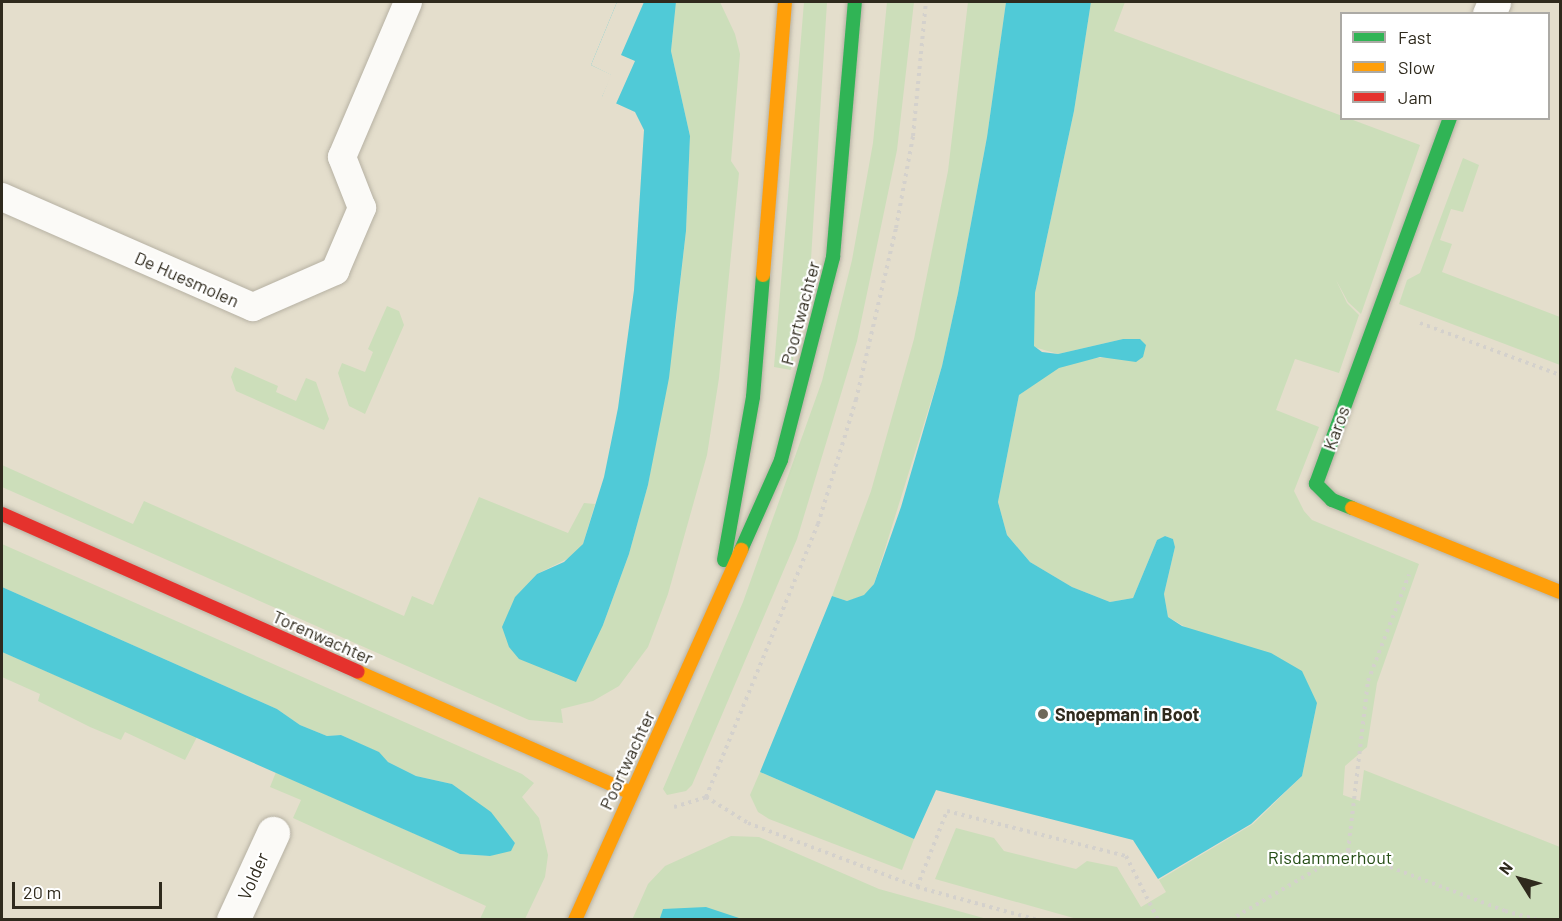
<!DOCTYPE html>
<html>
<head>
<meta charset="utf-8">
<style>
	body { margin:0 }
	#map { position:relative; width:1562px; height:921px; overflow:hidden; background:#e4decc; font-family:Barlow,sans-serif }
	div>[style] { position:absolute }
	.green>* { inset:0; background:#ccdeba }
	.water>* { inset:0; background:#50cad7 }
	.pier>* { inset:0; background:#e4decc }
	.path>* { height:4px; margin-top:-2px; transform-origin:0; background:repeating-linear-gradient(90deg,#d4d1cc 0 3px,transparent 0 7.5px) }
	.roads { filter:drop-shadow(0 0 2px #b6b1a3) drop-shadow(0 0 2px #b6b1a3) }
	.lane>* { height:28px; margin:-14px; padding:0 14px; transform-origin:14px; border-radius:14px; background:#fbfaf7 }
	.street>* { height:33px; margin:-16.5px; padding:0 16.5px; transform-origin:16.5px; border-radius:16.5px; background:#fbfaf7 }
	.fast>* { height:14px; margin:-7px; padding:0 7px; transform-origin:7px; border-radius:7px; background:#30b455 }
	.slow>* { height:14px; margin:-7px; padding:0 7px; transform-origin:7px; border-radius:7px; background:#ff9f0a }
	.jam>* { height:14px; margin:-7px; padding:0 7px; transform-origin:7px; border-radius:7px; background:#e5322d }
	.dots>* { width:16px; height:16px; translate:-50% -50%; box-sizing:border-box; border:3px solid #fff; border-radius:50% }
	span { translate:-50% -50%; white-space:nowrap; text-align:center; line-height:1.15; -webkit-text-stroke:4.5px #fff; paint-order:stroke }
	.street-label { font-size:18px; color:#2f2a1d }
	.poi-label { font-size:18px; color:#2f2a1d; font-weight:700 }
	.left { translate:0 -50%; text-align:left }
	.park-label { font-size:18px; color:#264e16 }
	.frame { position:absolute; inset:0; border:3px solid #2f2a1d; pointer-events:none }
	.legend { position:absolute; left:1340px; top:12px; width:210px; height:108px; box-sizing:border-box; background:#fff; border:2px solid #acaaa5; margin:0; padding:8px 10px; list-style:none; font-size:18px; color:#2f2a1d }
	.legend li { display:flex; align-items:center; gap:12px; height:30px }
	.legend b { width:30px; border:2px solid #acaaa5 }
	.north { position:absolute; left:1490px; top:849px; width:60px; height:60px; -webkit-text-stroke:4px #fff; paint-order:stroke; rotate:307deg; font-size:16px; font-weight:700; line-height:24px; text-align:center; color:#2f2a1d }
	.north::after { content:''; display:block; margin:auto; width:21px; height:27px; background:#2f2a1d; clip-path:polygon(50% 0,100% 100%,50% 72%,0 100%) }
	.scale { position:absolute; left:12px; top:882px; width:150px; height:27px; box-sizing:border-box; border:3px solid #2f2a1d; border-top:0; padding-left:8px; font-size:18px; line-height:21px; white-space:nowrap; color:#2f2a1d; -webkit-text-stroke:4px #fff; paint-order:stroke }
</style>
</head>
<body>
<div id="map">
	<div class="green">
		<i style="clip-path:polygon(676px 2px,720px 2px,735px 34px,740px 54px,731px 161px,739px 173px,719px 378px,707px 455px,668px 594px,648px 647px,619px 686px,593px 701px,561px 709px,563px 723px,529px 720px,2px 487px,2px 465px,133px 524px,144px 501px,404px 616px,412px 596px,433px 605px,479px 497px,568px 533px,584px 503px,595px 504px,583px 544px,575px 555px,537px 574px,515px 597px,603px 625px,629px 554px,648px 485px,675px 329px,686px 231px,690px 136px,671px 51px)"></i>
		<i style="clip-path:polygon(804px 2px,827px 2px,810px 275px,791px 370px,774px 367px)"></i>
		<i style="clip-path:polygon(887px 2px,914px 2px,897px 150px,857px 341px,797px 539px,692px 785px,686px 791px,667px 795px,663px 789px,743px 602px,822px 381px,852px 260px,873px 143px)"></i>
		<i style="clip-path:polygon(968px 2px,1006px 2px,987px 137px,958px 293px,942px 366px,874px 584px,864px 596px,847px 601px,832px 596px,871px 491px,914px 339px,948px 171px)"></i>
		<i style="clip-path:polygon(1091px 2px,1125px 2px,1114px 31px,1420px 145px,1361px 314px,1348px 302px,1336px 280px,1347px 303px,1359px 315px,1339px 373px,1295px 359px,1276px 410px,1319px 427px,1294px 491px,1304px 511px,1312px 520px,1419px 564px,1377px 683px,1367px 747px,1345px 766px,1343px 795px,1360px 801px,1364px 770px,1560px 847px,1560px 919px,1077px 919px,935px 879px,956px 828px,994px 838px,1004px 851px,1076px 869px,1087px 861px,1117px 867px,1141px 907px,1166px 892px,1159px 880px,1253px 824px,1302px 776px,1317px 703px,1168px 617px,1164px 594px,1175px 547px,1173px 539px,1165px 536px,1157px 540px,1133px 598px,1110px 602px,1072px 587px,1030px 562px,1007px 535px,998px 502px,1019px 395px,1068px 360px,1113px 357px,1140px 339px,1123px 339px,1058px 354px,1034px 347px,1032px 335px,1035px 293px,1074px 111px)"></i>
		<i style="clip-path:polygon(1463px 158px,1479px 165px,1463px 212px,1451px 209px,1440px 240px,1452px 244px,1442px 272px,1560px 317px,1560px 365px,1399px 304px,1407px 280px,1420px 273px)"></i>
		<i style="clip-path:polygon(387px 306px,399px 311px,404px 325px,365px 414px,349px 406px,338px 373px,342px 363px,365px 372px,373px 352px,368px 349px)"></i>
		<i style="clip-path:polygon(235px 367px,278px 386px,276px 392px,296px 401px,306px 378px,316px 382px,329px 419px,324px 430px,236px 391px,231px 377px)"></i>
		<i style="clip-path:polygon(2px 544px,522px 774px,534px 783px,522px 797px,539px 818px,548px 855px,545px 877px,525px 919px,480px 919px,486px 906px,293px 818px,301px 800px,270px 787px,276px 772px,460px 854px,490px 856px,515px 843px,491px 813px,452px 784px,416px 776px,388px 762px,378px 752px,341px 735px,327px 736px,300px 725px,277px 709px,2px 587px)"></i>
		<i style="clip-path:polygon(2px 652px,197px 737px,185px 760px,125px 732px,121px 740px,90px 727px,38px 701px,40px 694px,2px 677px)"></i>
		<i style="clip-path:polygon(760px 772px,914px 839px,902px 870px,769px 819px,758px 812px,750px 795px)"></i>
		<i style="clip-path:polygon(731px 836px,759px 837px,879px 889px,987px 919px,742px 920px,705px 907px,661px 919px,632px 920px,648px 884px,665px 866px)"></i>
	</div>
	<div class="water">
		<i style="clip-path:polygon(617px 2px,676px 2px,671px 51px,690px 136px,686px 231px,669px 378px,648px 485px,629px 554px,603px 625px,576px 682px,519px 659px,509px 647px,502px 627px,515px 597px,537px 574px,564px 562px,583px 544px,604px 477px,618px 408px,634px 290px,644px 130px,635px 112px,602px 97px,612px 75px,591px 65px)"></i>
		<i style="clip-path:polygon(1006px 2px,1091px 2px,1074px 111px,1035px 293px,1034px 346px,1042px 352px,1058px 354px,1123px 339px,1140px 339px,1146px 345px,1143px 357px,1136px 362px,1100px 357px,1059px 368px,1019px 395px,998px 502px,1007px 535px,1030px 562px,1072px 587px,1110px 602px,1133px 598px,1157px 540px,1165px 536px,1173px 539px,1175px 547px,1164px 594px,1168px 617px,1182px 626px,1271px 653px,1302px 671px,1317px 703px,1302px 776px,1251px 824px,1158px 879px,1133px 840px,936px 790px,914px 839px,760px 772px,832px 596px,847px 601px,864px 595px,874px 584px,901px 507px,942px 366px,958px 293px,987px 137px)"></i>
		<i style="clip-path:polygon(2px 587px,277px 709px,300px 725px,327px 736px,341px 735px,379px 752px,388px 762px,416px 776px,452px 784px,491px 812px,515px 843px,511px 851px,490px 856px,460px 854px,2px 652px)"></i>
		<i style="clip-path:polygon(706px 907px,742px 919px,660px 918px,663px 909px)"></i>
	</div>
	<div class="pier">
		<i style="clip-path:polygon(617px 2px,644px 2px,621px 55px,635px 61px,615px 106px,601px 99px,611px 75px,591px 65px)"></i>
	</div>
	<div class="path">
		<i style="left:1420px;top:323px;width:149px;rotate:20.4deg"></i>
		<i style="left:706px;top:797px;width:49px;rotate:31.8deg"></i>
		<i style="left:748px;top:823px;width:181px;rotate:20.7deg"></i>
		<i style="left:917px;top:887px;width:125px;rotate:15.3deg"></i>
		<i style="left:674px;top:807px;width:34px;rotate:-17deg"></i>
		<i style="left:706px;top:797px;width:295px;rotate:-67.7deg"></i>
		<i style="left:818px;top:524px;width:130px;rotate:-73deg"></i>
		<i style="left:856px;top:400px;width:177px;rotate:-76.9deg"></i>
		<i style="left:896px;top:228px;width:94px;rotate:-79.5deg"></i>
		<i style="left:913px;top:136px;width:135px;rotate:-84.5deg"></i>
		<i style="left:1348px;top:851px;width:171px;rotate:-83.3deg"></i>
		<i style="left:1368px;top:681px;width:114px;rotate:-68.9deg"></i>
		<i style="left:917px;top:887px;width:82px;rotate:-68.5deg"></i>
		<i style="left:947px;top:811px;width:185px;rotate:14.1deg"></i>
		<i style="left:1126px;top:856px;width:72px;rotate:63.4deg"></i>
		<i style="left:1230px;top:920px;width:137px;rotate:-30.3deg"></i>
		<i style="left:1348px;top:851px;width:168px;rotate:20.9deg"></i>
		<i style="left:1505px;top:911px;width:35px;rotate:15deg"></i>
	</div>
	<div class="roads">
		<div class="lane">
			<i style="left:2px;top:197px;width:274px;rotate:23.7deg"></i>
			<i style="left:253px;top:307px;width:90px;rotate:-23.7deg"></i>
			<i style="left:335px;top:271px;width:69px;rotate:-66.8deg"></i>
			<i style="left:362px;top:208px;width:55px;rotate:-111.4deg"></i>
			<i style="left:342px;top:157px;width:168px;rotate:-66.9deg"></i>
		</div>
		<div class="street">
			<i style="left:1489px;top:14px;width:13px;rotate:-67deg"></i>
			<i style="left:233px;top:920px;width:96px;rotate:-65.3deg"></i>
		</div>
		<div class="fast">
			<i style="left:1352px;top:508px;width:22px;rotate:-158deg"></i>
			<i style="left:1332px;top:500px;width:23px;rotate:-135deg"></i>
			<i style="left:1316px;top:484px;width:390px;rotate:-69.9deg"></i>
			<i style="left:741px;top:550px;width:98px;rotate:-66deg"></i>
			<i style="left:781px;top:460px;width:210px;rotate:-75.6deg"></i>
			<i style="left:833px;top:257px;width:256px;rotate:-85.1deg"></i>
			<i style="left:724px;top:560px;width:166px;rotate:-79.9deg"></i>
			<i style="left:753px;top:397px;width:122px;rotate:-85.3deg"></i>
		</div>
		<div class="slow">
			<i style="left:763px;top:275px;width:274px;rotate:-85.4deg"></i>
			<i style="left:1352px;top:508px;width:224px;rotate:22deg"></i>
			<i style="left:358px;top:672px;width:299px;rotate:23.9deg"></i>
			<i style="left:575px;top:920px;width:406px;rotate:-65.8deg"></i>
		</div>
		<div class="jam">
			<i style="left:2px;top:514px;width:389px;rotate:23.9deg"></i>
		</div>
	</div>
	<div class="dots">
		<i style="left:1043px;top:714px;background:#6e695a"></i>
	</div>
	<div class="street-label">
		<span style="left:187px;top:279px;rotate:24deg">De Huesmolen</span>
		<span style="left:800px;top:313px;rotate:-75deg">Poortwachter</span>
		<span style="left:1336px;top:428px;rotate:-70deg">Karos</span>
		<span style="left:323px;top:637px;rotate:24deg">Torenwachter</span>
		<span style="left:627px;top:760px;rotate:-65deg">Poortwachter</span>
		<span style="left:253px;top:876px;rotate:-66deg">Volder</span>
	</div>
	<div class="poi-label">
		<span class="left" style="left:1055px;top:714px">Snoepman in Boot</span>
	</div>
	<div class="park-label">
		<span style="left:1330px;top:857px">Risdammerhout</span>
	</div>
	<div class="frame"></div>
	<ul class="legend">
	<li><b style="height:8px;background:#30b455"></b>Fast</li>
	<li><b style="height:8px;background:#ff9f0a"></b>Slow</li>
	<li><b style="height:8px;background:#e5322d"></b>Jam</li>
	</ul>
	<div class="north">N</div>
	<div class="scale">20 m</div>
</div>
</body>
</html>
